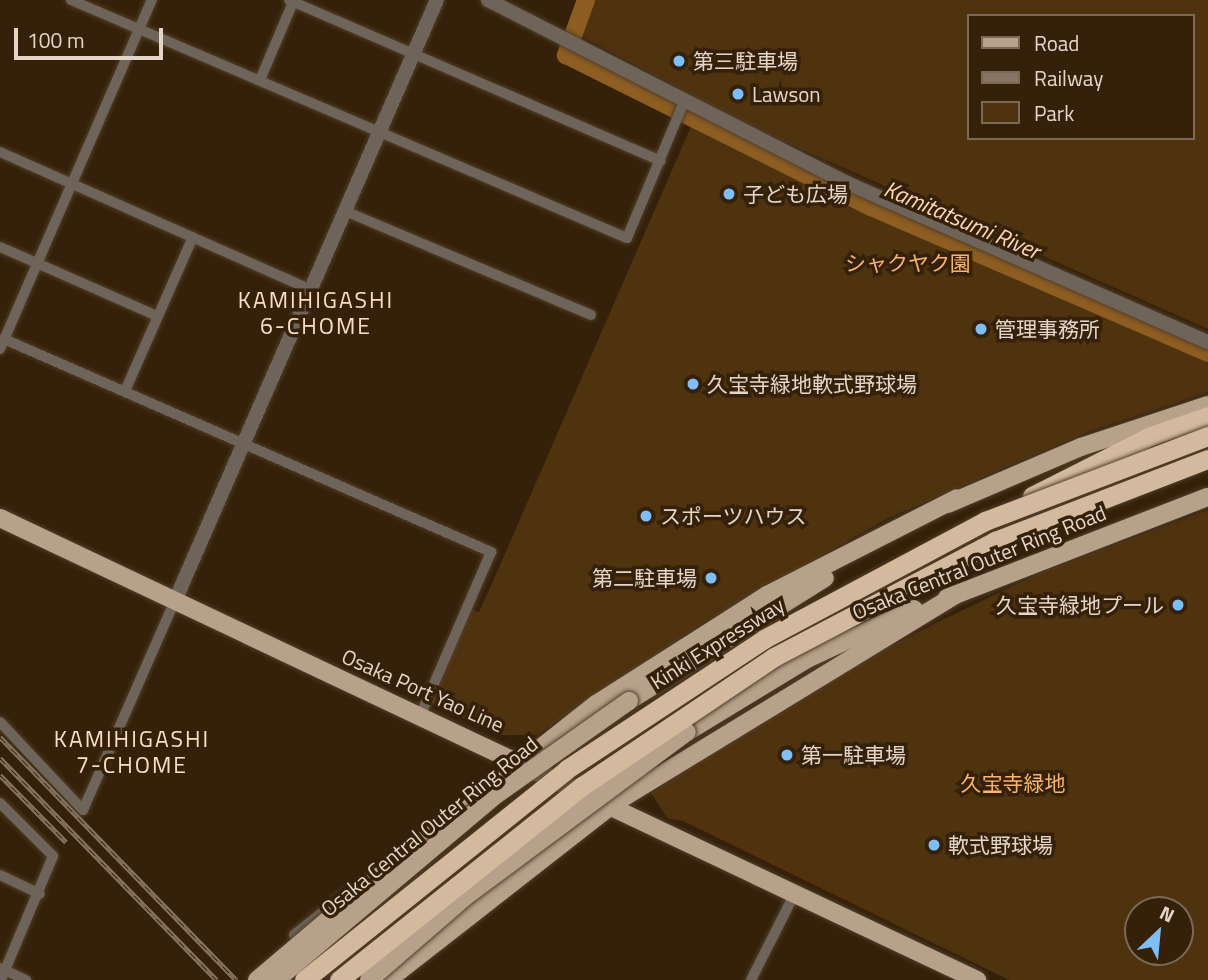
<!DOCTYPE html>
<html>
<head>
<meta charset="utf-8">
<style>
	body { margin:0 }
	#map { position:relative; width:1208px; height:980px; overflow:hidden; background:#35210a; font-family:"Titillium Web","Noto Sans JP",sans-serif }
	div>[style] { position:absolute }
	.green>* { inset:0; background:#4f320e }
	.river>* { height:18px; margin:-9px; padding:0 9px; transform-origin:9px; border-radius:9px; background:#8d5d22 }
	.roads { filter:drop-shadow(0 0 2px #513e28) drop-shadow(0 0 2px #513e28) }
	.minor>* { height:10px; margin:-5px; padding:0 5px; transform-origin:5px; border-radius:5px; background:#6e6459 }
	.tertiary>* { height:14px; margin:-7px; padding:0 7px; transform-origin:7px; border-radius:7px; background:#6e6459 }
	.primary>* { height:18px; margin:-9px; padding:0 9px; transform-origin:9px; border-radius:9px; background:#b7a18b }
	.motorway>* { height:19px; margin:-9.5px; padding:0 9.5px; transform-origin:9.5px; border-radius:9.5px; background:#d3ba9f }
	.rail>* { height:5px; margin-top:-2.5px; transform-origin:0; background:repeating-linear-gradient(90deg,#35210a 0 8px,#867562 0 16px); box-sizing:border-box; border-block:2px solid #867562 }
	.bridges { filter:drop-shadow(0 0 2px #513e28) drop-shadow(0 0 2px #513e28) }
	.primary-bridge>* { height:18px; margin:-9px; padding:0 9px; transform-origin:9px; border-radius:9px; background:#b7a18b }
	.motorway-bridge>* { height:19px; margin:-9.5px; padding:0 9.5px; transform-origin:9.5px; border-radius:9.5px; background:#d3ba9f }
	.dots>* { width:19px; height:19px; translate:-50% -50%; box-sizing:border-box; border:4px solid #35210a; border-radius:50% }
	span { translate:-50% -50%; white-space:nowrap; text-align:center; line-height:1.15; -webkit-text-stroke:7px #35210a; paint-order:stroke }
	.poi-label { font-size:21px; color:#e3d6c8 }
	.left { translate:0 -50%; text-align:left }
	.right { translate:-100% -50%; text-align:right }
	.park-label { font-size:21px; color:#f8b56a }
	.street-label { font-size:21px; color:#e3d6c8 }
	.water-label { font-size:23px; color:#fad7b4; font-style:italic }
	.neighbourhood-label { font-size:23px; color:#fadfc4; letter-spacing:2px }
	.legend { position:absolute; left:967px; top:14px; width:228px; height:126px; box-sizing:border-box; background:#35210a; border:2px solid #7b6956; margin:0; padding:9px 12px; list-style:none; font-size:21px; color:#e3d6c8 }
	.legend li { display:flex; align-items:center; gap:14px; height:35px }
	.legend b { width:35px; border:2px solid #7b6956 }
	.north { position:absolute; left:1124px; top:896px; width:70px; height:70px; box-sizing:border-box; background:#35210a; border:2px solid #7b6956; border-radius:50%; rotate:26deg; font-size:19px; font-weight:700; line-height:28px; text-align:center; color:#e3d6c8 }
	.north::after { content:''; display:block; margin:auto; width:24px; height:32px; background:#7ebef9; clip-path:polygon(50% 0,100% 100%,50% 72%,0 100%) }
	.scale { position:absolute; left:14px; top:28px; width:149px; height:32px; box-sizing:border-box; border:4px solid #e3d6c8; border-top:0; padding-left:9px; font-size:21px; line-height:24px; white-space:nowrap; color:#e3d6c8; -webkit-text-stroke:5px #35210a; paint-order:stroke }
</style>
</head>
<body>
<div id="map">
	<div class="green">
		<i style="clip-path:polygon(evenodd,591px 0,1208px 0,1208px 329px,751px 127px,576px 33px,591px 0,968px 16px,1192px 16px,1192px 138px,968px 138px,968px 16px)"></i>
		<i style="clip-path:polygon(693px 122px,868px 209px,1208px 355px,1208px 392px,1090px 431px,888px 518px,706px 621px,537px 735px,501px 735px,430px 703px,471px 609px,479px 612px,497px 572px)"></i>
		<i style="clip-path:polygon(evenodd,1208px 510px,1208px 980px,1009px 980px,683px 821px,668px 819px,651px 793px,829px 678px,942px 620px,1042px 572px,1208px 510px,1138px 910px,1180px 910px,1180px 952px,1138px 952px,1138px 910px)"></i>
	</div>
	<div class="river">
		<i style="left:586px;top:0;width:59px;rotate:110deg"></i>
		<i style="left:566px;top:55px;width:341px;rotate:26.5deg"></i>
		<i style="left:871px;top:207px;width:367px;rotate:23.4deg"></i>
	</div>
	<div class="roads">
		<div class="minor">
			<i style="left:71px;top:0;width:605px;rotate:23.17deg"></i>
			<i style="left:627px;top:238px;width:147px;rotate:-67.3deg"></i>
			<i style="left:289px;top:0;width:405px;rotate:23.4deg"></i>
			<i style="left:260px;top:80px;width:87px;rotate:-67deg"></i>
			<i style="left:0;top:152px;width:341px;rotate:23.9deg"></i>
			<i style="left:345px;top:211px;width:267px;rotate:22.9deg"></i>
			<i style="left:0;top:247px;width:171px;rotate:23.7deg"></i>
			<i style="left:4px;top:339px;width:532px;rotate:23.62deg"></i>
			<i style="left:491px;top:552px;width:176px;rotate:113.4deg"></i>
			<i style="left:0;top:349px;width:381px;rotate:-66.5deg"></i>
			<i style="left:125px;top:391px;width:168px;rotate:-66.2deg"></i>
			<i style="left:0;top:722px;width:121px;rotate:46.7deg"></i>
			<i style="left:83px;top:810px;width:226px;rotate:-66.3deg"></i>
			<i style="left:0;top:803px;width:75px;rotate:45deg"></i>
			<i style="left:53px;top:856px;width:134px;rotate:112.8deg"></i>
			<i style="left:0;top:875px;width:44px;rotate:25.4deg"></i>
			<i style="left:305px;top:947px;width:16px;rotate:-133deg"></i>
			<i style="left:294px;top:935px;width:69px;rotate:-38.5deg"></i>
			<i style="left:0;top:968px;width:29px;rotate:25deg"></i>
			<i style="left:751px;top:980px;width:100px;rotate:-63.2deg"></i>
		</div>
		<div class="tertiary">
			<i style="left:488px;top:0;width:403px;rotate:27deg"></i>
			<i style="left:847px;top:183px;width:394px;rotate:23.8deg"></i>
			<i style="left:174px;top:603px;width:658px;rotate:-66.44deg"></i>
		</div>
		<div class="primary">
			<i style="left:948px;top:504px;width:145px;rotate:-23.2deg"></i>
			<i style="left:1081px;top:447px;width:134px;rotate:-18.3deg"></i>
			<i style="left:0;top:518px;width:1081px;rotate:25.31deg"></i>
			<i style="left:947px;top:598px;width:280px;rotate:-21.2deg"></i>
			<i style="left:629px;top:701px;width:231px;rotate:-32.1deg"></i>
			<i style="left:687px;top:732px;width:140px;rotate:-31.3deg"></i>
			<i style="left:807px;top:659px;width:118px;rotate:-25deg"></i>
			<i style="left:389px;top:868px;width:264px;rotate:-38.4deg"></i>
			<i style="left:596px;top:704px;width:203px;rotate:-32.5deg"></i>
			<i style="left:767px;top:595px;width:213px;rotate:-27deg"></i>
			<i style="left:388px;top:980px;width:286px;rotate:-38deg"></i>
			<i style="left:613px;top:804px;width:401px;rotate:-31.4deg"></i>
		</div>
		<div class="motorway">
			<i style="left:1032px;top:496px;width:133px;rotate:-26.8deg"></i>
			<i style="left:1151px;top:436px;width:60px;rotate:-19.3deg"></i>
		</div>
	</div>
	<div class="rail">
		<i style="left:0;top:737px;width:339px;rotate:45.8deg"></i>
		<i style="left:0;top:758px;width:310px;rotate:45.7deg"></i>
		<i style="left:0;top:775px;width:94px;rotate:45.4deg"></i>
	</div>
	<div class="bridges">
		<div class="primary-bridge">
			<i style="left:257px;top:980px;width:173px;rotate:-40.3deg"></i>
			<i style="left:276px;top:980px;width:287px;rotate:-40.1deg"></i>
			<i style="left:496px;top:795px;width:163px;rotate:-35.3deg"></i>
			<i style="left:369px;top:980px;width:128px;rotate:-40.9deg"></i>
			<i style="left:466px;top:896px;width:275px;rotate:-36.6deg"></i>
		</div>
		<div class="motorway-bridge">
			<i style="left:304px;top:980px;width:337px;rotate:-38.7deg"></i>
			<i style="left:567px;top:769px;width:236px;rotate:-33.4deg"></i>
			<i style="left:764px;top:639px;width:251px;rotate:-28.1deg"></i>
			<i style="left:985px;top:521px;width:239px;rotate:-20.9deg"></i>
			<i style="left:339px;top:980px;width:311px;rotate:-38.6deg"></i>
			<i style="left:582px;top:786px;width:231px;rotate:-33.9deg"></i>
			<i style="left:774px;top:657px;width:250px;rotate:-27.7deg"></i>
			<i style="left:995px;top:541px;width:228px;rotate:-21.1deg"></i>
		</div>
	</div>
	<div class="dots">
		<i style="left:679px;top:61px;background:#7ebef9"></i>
		<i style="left:738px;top:94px;background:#7ebef9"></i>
		<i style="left:729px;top:194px;background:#7ebef9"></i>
		<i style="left:981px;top:329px;background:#7ebef9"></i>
		<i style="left:693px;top:384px;background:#7ebef9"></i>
		<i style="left:646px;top:516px;background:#7ebef9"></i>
		<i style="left:711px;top:578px;background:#7ebef9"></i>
		<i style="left:1178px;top:605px;background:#7ebef9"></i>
		<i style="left:787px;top:755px;background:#7ebef9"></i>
		<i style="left:934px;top:845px;background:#7ebef9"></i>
	</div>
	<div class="poi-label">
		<span class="left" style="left:693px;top:61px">第三駐車場</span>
		<span class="left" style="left:752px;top:94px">Lawson</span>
		<span class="left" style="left:743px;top:194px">子ども広場</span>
		<span class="left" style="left:995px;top:329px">管理事務所</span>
		<span class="left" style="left:707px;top:384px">久宝寺緑地軟式野球場</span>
		<span class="left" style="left:660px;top:516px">スポーツハウス</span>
		<span class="right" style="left:697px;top:578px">第二駐車場</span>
		<span class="right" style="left:1164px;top:605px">久宝寺緑地プール</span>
		<span class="left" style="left:801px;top:755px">第一駐車場</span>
		<span class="left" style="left:948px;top:845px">軟式野球場</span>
	</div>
	<div class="park-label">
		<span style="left:908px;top:263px">シャクヤク園</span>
		<span style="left:1013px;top:783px">久宝寺緑地</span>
	</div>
	<div class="street-label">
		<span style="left:979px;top:562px;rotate:-22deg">Osaka Central Outer Ring Road</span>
		<span style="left:717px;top:643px;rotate:-32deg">Kinki Expressway</span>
		<span style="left:423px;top:690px;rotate:24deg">Osaka Port Yao Line</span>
		<span style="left:429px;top:826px;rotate:-39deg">Osaka Central Outer Ring Road</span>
	</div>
	<div class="water-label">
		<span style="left:962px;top:220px;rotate:23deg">Kamitatsumi River</span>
	</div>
	<div class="neighbourhood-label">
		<span style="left:316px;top:313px">KAMIHIGASHI<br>6-CHOME</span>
		<span style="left:132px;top:752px">KAMIHIGASHI<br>7-CHOME</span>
	</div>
	<ul class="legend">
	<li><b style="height:9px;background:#b7a18b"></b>Road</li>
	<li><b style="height:9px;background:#867562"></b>Railway</li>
	<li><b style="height:19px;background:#4f320e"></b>Park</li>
	</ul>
	<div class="north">N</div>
	<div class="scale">100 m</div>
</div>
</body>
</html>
